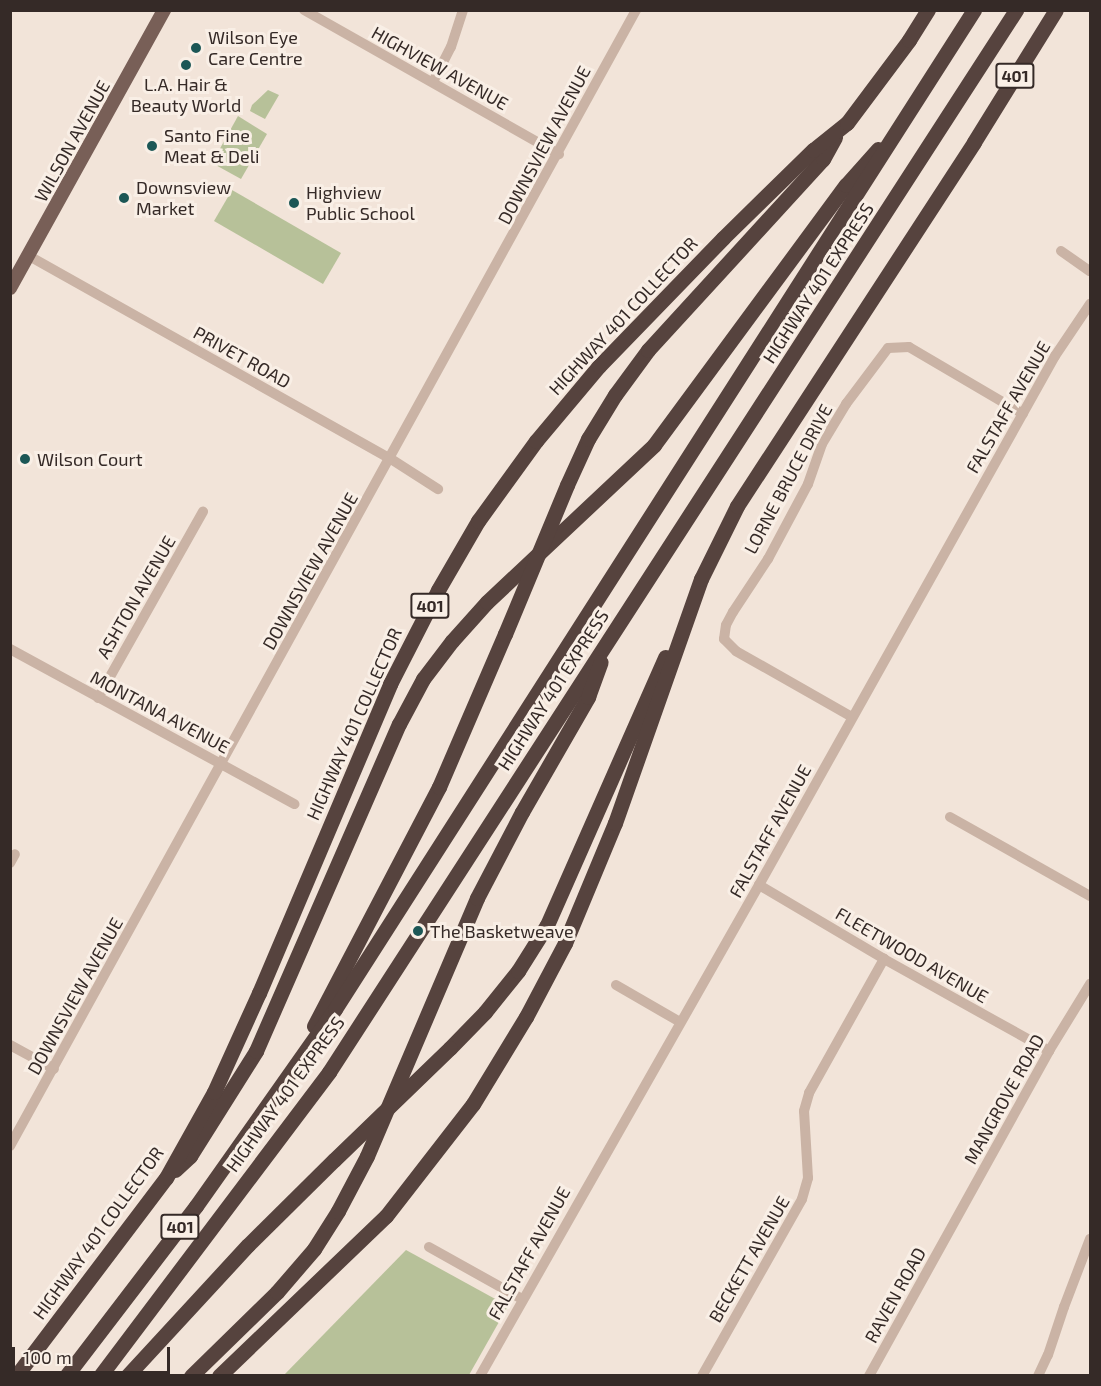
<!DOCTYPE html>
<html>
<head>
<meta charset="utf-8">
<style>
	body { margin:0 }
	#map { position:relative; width:1101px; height:1386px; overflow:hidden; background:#f2e4d9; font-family:"Exo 2",sans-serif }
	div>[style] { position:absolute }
	.green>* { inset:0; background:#b7c199 }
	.minor>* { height:10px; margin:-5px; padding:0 5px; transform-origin:5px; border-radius:5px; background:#cab3a5 }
	.major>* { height:14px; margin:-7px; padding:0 7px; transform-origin:7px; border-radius:7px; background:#785f57 }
	.highway>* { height:15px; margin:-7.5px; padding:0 7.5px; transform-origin:7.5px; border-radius:7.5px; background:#56433e }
	.highway-bridge>* { height:15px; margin:-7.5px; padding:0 7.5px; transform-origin:7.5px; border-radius:7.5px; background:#56433e }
	.dots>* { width:16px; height:16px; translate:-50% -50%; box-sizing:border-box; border:3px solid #f9efe6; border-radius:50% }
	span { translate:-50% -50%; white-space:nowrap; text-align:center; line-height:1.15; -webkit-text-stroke:6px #f9efe6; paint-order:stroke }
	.shield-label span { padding:2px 4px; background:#f9efe6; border:2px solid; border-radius:4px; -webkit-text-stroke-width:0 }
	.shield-label { font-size:16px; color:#352a27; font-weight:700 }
	.poi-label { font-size:18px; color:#352a27 }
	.left { translate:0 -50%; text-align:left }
	.street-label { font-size:18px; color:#352a27 }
	.frame { position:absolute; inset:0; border:12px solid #352a27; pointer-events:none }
	.scale { position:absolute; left:12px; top:1347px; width:158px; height:27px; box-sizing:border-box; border:3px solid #352a27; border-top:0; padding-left:8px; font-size:18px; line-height:21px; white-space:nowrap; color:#352a27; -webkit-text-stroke:4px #f9efe6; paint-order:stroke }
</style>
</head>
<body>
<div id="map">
	<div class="green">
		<i style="clip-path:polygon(268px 90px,279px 95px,265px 119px,250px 111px,252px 105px)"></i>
		<i style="clip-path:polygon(238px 116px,267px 134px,241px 179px,212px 163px)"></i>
		<i style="clip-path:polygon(232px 190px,341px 253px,323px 284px,214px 221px)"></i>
		<i style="clip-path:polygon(406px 1250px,508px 1306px,469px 1375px,284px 1375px)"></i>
	</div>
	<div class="minor">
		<i style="left:304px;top:10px;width:293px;rotate:29.5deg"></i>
		<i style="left:433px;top:82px;width:39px;rotate:-63deg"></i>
		<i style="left:451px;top:47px;width:39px;rotate:-72deg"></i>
		<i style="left:1061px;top:251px;width:35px;rotate:35deg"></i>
		<i style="left:29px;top:256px;width:415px;rotate:29.3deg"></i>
		<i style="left:391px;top:459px;width:56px;rotate:32.6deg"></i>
		<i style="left:10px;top:649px;width:324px;rotate:28.6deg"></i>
		<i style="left:98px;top:698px;width:214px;rotate:-60.6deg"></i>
		<i style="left:852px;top:717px;width:133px;rotate:-150.4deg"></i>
		<i style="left:736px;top:651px;width:17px;rotate:-135deg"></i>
		<i style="left:724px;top:639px;width:14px;rotate:-82deg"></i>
		<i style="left:726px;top:625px;width:15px;rotate:-62deg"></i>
		<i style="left:733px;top:612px;width:64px;rotate:-56.6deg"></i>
		<i style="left:768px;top:559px;width:85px;rotate:-61.9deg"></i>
		<i style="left:808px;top:484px;width:42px;rotate:-70.7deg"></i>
		<i style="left:822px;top:444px;width:47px;rotate:-59deg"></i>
		<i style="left:846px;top:404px;width:70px;rotate:-53.1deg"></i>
		<i style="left:888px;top:348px;width:21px;rotate:-3deg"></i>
		<i style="left:909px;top:347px;width:132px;rotate:30.4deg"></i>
		<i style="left:950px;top:817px;width:161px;rotate:29.4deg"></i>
		<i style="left:10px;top:863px;width:10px;rotate:-61deg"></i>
		<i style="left:759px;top:885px;width:145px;rotate:30.6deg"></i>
		<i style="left:884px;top:959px;width:189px;rotate:29.1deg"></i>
		<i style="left:616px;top:985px;width:74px;rotate:30deg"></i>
		<i style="left:10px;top:1045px;width:50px;rotate:28.6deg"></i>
		<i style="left:10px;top:1146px;width:1297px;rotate:-61.14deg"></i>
		<i style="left:429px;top:1247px;width:107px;rotate:29.2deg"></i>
		<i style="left:480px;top:1376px;width:565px;rotate:-60.39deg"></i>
		<i style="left:759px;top:885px;width:606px;rotate:-60.77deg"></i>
		<i style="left:1055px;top:356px;width:63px;rotate:-56.1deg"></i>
		<i style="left:702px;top:1376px;width:203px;rotate:-60.5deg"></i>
		<i style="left:802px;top:1199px;width:22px;rotate:-74deg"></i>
		<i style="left:808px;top:1178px;width:67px;rotate:-93.4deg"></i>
		<i style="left:804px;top:1111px;width:19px;rotate:-74deg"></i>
		<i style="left:809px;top:1093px;width:154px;rotate:-60.8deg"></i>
		<i style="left:869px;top:1376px;width:372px;rotate:-61deg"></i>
		<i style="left:1049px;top:1051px;width:79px;rotate:-58.5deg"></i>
		<i style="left:1038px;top:1376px;width:23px;rotate:-65deg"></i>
		<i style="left:1048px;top:1355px;width:51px;rotate:-71.6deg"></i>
		<i style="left:1064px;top:1307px;width:73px;rotate:-69.1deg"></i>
	</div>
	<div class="major">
		<i style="left:10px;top:288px;width:318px;rotate:-61deg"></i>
	</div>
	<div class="highway">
		<i style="left:567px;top:485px;width:51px;rotate:-65.5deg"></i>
		<i style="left:588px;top:439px;width:52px;rotate:-58.5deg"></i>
		<i style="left:615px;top:395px;width:56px;rotate:-53.7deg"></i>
		<i style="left:648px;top:350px;width:259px;rotate:-47.5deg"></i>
		<i style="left:823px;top:159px;width:25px;rotate:-61deg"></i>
		<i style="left:314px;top:1026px;width:270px;rotate:-62.4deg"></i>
		<i style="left:439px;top:787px;width:167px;rotate:-66.7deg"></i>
		<i style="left:450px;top:1048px;width:50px;rotate:-45.8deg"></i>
		<i style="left:485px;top:1012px;width:53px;rotate:-51.2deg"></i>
		<i style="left:518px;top:971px;width:54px;rotate:-57.8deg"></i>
		<i style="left:547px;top:925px;width:293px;rotate:-66.2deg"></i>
		<i style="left:175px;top:1170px;width:21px;rotate:-43deg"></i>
		<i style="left:190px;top:1156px;width:124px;rotate:-57.8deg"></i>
		<i style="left:256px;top:1051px;width:357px;rotate:-66.4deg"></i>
		<i style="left:399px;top:724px;width:51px;rotate:-61.9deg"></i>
		<i style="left:423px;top:679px;width:48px;rotate:-52.7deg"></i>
		<i style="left:452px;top:641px;width:52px;rotate:-48.1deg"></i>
		<i style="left:487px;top:602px;width:229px;rotate:-43.2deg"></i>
		<i style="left:654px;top:445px;width:323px;rotate:-53.6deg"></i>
		<i style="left:846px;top:185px;width:48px;rotate:-48.4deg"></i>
		<i style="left:16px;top:1376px;width:248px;rotate:-52.9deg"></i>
		<i style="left:166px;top:1178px;width:98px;rotate:-60.8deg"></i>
		<i style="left:214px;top:1092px;width:109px;rotate:-65.6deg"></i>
		<i style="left:259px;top:993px;width:336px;rotate:-67deg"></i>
		<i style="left:390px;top:684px;width:106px;rotate:-62.9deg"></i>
		<i style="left:438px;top:590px;width:80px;rotate:-59.9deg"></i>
		<i style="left:478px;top:521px;width:99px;rotate:-54.1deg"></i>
		<i style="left:536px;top:441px;width:98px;rotate:-50deg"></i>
		<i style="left:599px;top:366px;width:178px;rotate:-45.9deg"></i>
		<i style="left:723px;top:238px;width:126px;rotate:-44.4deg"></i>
		<i style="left:813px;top:150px;width:43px;rotate:-38.5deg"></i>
		<i style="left:847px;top:123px;width:104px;rotate:-53.2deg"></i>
		<i style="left:909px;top:40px;width:36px;rotate:-58deg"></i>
		<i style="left:66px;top:1376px;width:214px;rotate:-52.6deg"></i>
		<i style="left:196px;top:1206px;width:241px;rotate:-54.8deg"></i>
		<i style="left:335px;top:1009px;width:1186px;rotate:-57.4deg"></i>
		<i style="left:100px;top:1376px;width:381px;rotate:-53deg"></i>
		<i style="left:329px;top:1072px;width:1265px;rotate:-57.1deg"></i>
		<i style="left:127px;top:1376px;width:178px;rotate:-47.3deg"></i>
		<i style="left:248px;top:1245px;width:121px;rotate:-44.7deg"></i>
		<i style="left:191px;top:1376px;width:120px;rotate:-44.3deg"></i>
		<i style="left:277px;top:1292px;width:57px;rotate:-49.3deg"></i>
		<i style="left:314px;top:1249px;width:45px;rotate:-57.7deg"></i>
		<i style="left:338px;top:1211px;width:62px;rotate:-62.2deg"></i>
		<i style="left:367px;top:1156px;width:280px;rotate:-66.9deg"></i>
		<i style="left:477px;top:898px;width:97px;rotate:-62.4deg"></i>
		<i style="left:522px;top:812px;width:133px;rotate:-60.1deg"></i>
		<i style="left:588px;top:697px;width:37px;rotate:-70deg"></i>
		<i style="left:219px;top:1376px;width:231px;rotate:-43.8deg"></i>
		<i style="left:386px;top:1216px;width:142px;rotate:-52.2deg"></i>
		<i style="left:473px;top:1104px;width:102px;rotate:-58.7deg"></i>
		<i style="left:526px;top:1017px;width:84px;rotate:-62.2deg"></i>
		<i style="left:565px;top:943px;width:130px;rotate:-67.4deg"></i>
		<i style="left:615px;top:823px;width:259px;rotate:-70.6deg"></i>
		<i style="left:701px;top:579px;width:81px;rotate:-63.7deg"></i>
		<i style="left:737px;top:506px;width:434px;rotate:-56.9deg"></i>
		<i style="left:974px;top:142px;width:155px;rotate:-58.2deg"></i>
	</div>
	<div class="highway-bridge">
		<i style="left:505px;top:634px;width:161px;rotate:-67.4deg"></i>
		<i style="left:334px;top:1160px;width:161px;rotate:-44deg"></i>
	</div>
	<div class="dots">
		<i style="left:196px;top:48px;background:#1c5756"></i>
		<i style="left:186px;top:65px;background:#1c5756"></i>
		<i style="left:152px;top:146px;background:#1c5756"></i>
		<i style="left:124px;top:198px;background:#1c5756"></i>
		<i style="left:294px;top:203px;background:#1c5756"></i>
		<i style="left:25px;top:459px;background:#1c5756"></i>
		<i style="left:418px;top:931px;background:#1c5756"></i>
	</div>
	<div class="shield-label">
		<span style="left:1015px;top:76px">401</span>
		<span style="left:430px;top:606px">401</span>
		<span style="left:180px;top:1227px">401</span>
	</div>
	<div class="poi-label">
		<span class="left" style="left:208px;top:48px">Wilson Eye<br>Care Centre</span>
		<span style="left:186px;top:95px">L.A. Hair &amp;<br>Beauty World</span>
		<span class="left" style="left:164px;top:146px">Santo Fine<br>Meat &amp; Deli</span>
		<span class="left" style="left:136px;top:198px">Downsview<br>Market</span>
		<span class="left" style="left:306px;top:203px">Highview<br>Public School</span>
		<span class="left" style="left:37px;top:459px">Wilson Court</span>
		<span class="left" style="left:430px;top:931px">The Basketweave</span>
	</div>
	<div class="street-label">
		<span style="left:440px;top:68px;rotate:29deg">HIGHVIEW AVENUE</span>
		<span style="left:72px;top:141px;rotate:-61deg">WILSON AVENUE</span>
		<span style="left:544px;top:145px;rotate:-62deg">DOWNSVIEW AVENUE</span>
		<span style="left:818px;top:283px;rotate:-57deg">HIGHWAY 401 EXPRESS</span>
		<span style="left:623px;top:316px;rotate:-47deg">HIGHWAY 401 COLLECTOR</span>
		<span style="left:242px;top:357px;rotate:29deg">PRIVET ROAD</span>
		<span style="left:1008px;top:407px;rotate:-60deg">FALSTAFF AVENUE</span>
		<span style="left:788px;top:479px;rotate:-62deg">LORNE BRUCE DRIVE</span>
		<span style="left:310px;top:571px;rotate:-61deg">DOWNSVIEW AVENUE</span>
		<span style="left:136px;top:597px;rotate:-60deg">ASHTON AVENUE</span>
		<span style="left:553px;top:690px;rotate:-57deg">HIGHWAY 401 EXPRESS</span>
		<span style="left:160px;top:712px;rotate:28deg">MONTANA AVENUE</span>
		<span style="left:354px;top:724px;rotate:-66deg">HIGHWAY 401 COLLECTOR</span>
		<span style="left:770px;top:831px;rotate:-61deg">FALSTAFF AVENUE</span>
		<span style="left:912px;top:955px;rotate:30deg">FLEETWOOD AVENUE</span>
		<span style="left:75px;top:996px;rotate:-61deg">DOWNSVIEW AVENUE</span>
		<span style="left:285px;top:1094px;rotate:-54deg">HIGHWAY 401 EXPRESS</span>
		<span style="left:1004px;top:1099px;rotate:-61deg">MANGROVE ROAD</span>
		<span style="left:98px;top:1233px;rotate:-54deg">HIGHWAY 401 COLLECTOR</span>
		<span style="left:529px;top:1253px;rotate:-61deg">FALSTAFF AVENUE</span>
		<span style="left:749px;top:1259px;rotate:-60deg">BECKETT AVENUE</span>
		<span style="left:895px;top:1295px;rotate:-61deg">RAVEN ROAD</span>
	</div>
	<div class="frame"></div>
	<div class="scale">100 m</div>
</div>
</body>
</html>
